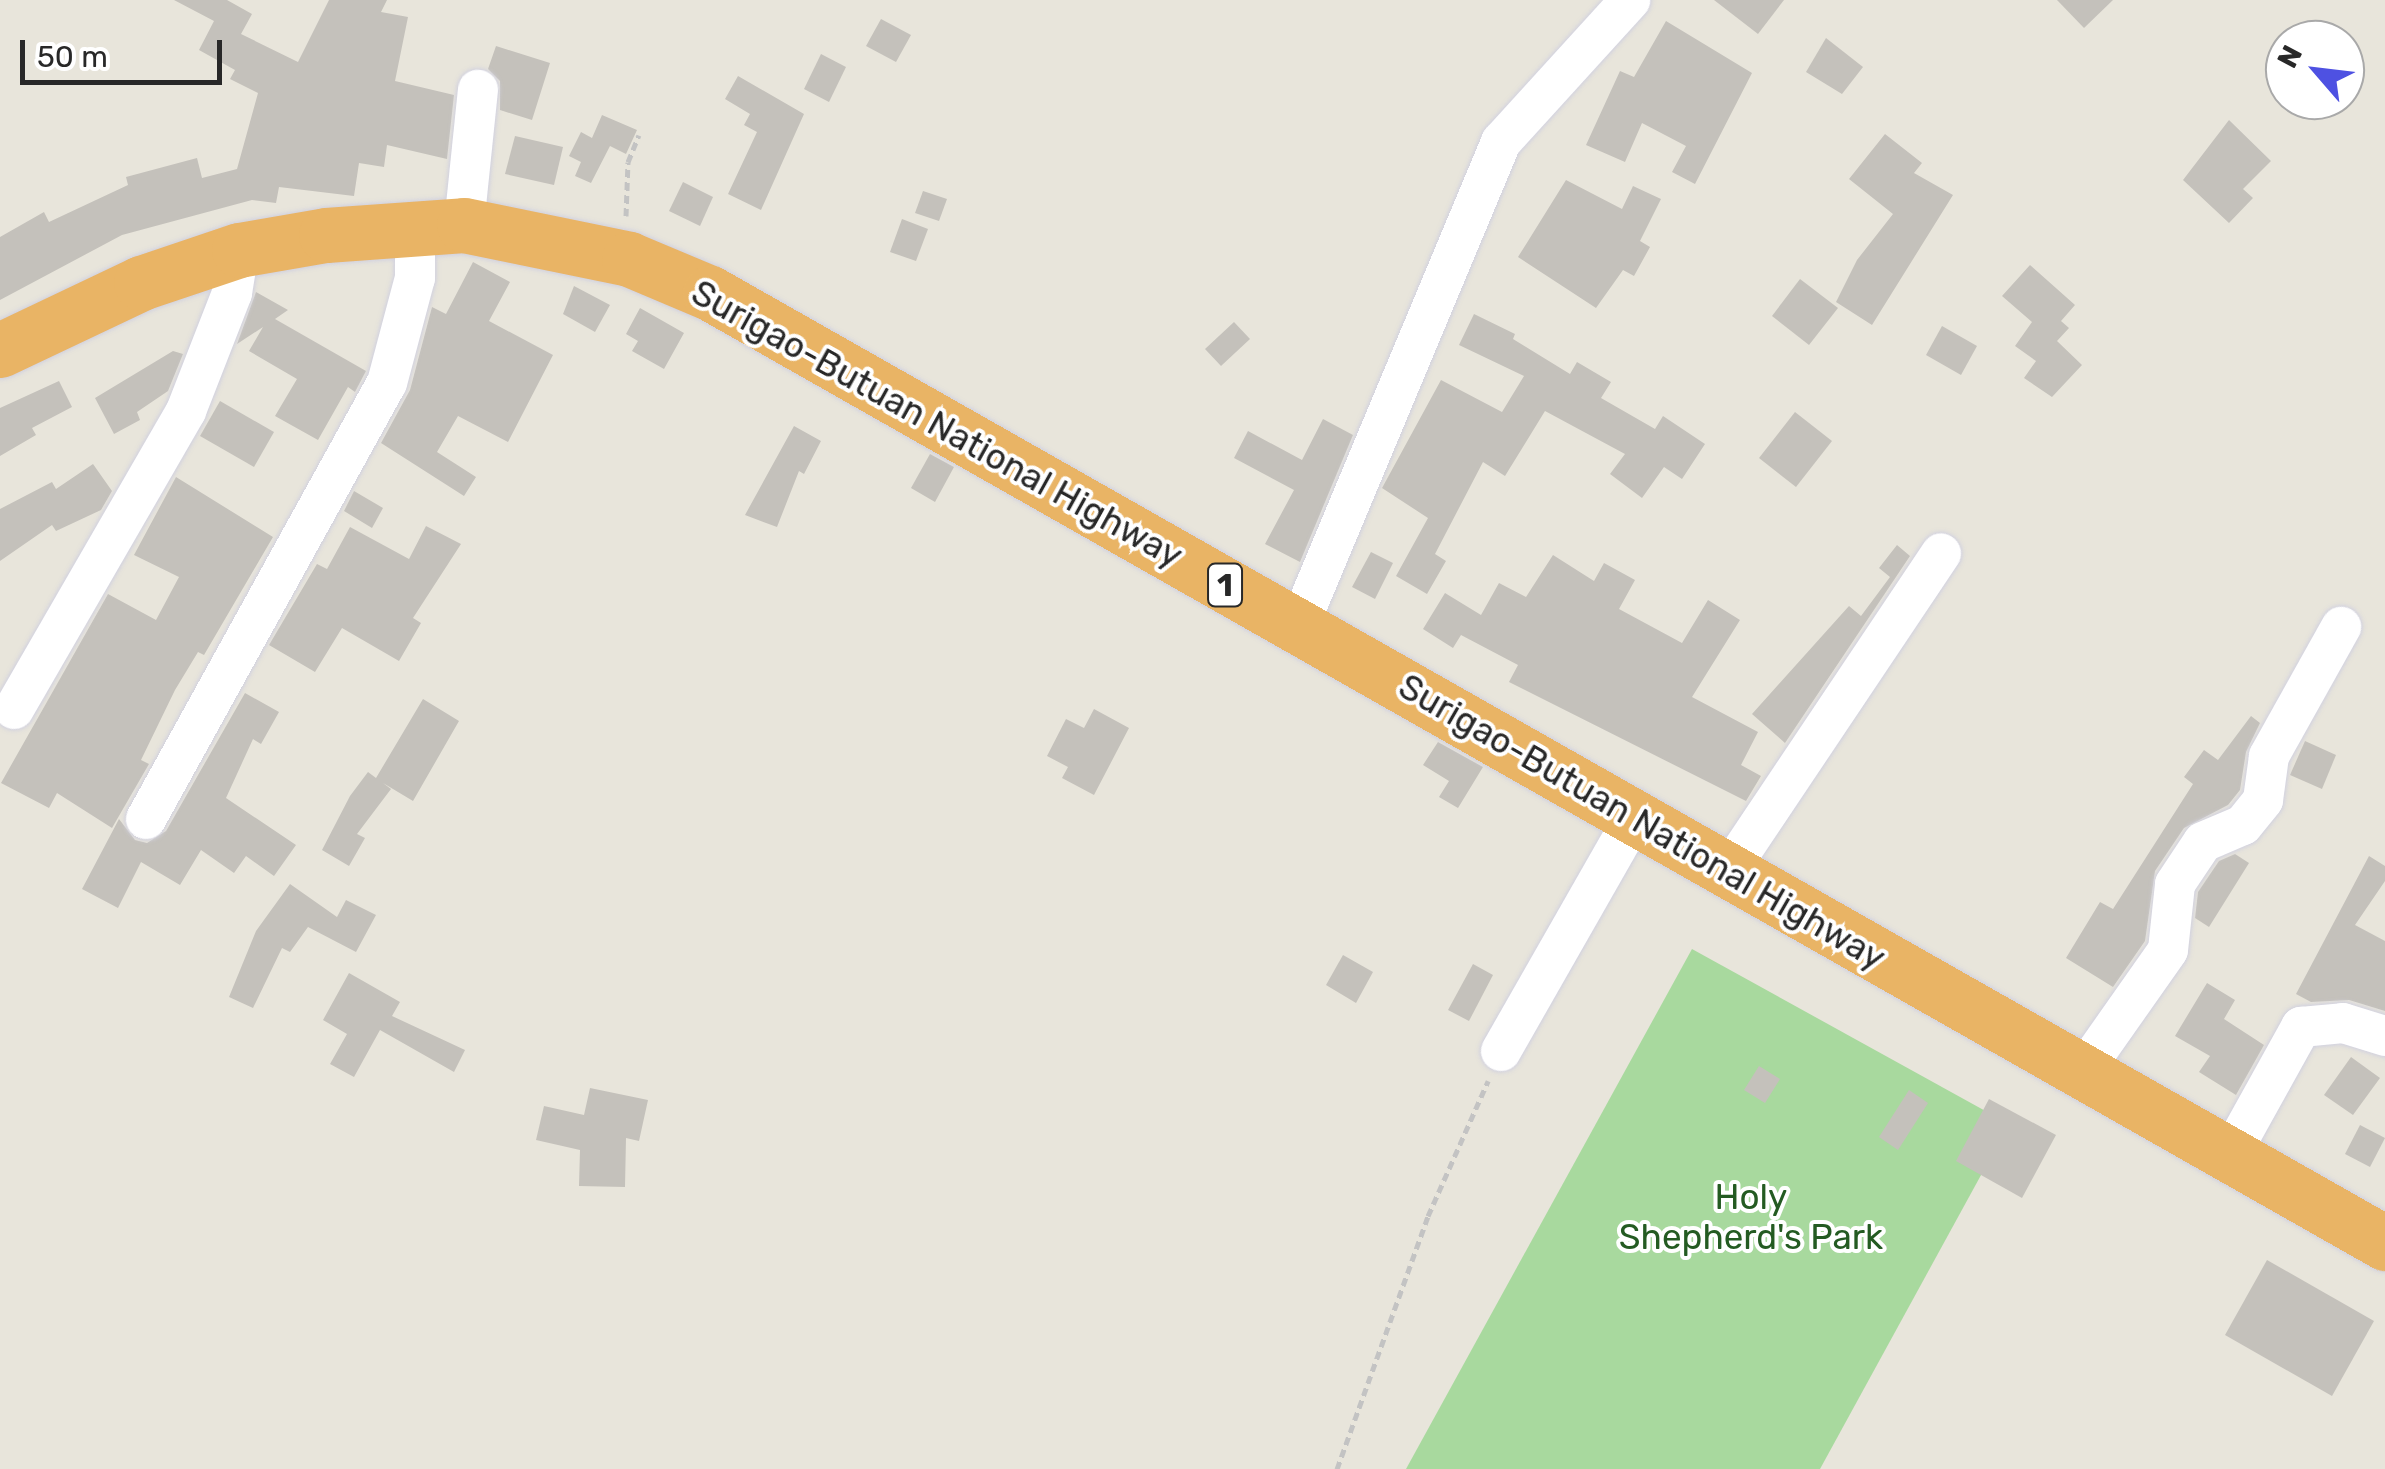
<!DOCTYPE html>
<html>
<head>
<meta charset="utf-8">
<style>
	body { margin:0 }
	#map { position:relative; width:2385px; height:1469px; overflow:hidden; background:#e8e5db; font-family:Rubik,sans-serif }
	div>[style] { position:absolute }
	.green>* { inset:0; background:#a8d99e }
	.building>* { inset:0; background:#c4c1bb }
	.path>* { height:5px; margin-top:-2.5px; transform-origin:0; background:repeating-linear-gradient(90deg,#c3c3c3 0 8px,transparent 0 13px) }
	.roads { filter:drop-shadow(0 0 2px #d1d1df) drop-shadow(0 0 2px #d1d1df) }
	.minor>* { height:40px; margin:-20px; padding:0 20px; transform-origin:20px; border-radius:20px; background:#fff }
	.highway>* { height:55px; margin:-27.5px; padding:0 27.5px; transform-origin:27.5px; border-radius:27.5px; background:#e9b465 }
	span { translate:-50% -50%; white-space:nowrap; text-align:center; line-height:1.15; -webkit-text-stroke:8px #fff; paint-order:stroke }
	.shield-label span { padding:2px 8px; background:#fff; border:2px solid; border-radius:8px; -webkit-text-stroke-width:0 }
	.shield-label { font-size:32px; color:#282828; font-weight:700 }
	.street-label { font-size:35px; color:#282828 }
	.park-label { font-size:35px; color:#245b22 }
	.north { position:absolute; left:2265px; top:20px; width:100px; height:100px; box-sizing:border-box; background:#fff; border:2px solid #a9a9a9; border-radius:50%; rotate:298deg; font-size:28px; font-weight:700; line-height:40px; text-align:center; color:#282828 }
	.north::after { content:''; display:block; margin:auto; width:35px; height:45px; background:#4e51e2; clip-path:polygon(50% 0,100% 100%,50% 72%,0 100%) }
	.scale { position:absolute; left:20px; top:40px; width:202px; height:45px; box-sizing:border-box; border:5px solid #282828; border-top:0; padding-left:12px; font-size:30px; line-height:35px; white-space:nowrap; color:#282828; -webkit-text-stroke:8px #fff; paint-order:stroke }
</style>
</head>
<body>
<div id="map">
	<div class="green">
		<i style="clip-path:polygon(1692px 949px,2009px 1124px,1820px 1469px,1406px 1469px)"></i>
	</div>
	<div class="building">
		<i style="clip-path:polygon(174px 0,227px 0,252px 14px,241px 34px,298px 62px,329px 0,387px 0,381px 12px,408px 17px,395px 81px,454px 95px,447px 159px,387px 145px,384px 167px,359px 163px,354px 196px,279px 187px,276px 203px,252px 200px,122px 235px,0 300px,0 237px,44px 212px,49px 222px,128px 185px,126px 177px,197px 158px,202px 178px,237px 169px,258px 93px,230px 79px,235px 70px,199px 50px,214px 21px)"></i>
		<i style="clip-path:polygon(1714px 0,1784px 0,1758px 34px)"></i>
		<i style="clip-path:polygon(2057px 0,2113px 0,2084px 28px)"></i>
		<i style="clip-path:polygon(881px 19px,911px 35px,896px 62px,866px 46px)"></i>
		<i style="clip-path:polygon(1666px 21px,1752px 73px,1695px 184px,1672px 172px,1686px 146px,1642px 123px,1625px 162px,1586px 145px,1620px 71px,1634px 77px)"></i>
		<i style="clip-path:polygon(1826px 38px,1863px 67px,1842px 94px,1806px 72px)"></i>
		<i style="clip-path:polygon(496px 46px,550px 63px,532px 120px,500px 110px,500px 81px,488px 69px)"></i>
		<i style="clip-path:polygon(821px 54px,846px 67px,829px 102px,804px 89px)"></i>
		<i style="clip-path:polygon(738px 76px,804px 114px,761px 210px,728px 194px,757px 132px,744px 125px,750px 114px,725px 99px)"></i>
		<i style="clip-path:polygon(602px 115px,637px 130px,626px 154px,610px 146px,591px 183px,575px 176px,581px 162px,569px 156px,581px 132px,592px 138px)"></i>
		<i style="clip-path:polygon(2229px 120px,2271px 161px,2243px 189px,2253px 198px,2229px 223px,2183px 180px)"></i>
		<i style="clip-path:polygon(1885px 134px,1922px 163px,1914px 173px,1953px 195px,1872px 325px,1836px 302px,1857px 260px,1893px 214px,1849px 179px)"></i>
		<i style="clip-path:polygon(515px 136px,563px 147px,554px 185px,505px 174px)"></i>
		<i style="clip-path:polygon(1566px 180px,1622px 209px,1633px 186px,1661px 199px,1640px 241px,1650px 247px,1634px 276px,1623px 270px,1596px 308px,1518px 257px)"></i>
		<i style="clip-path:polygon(683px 182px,713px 197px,700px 226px,669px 211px)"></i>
		<i style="clip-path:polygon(923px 191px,947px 199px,939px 221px,915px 213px)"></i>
		<i style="clip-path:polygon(902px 219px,928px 229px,916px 261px,890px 252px)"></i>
		<i style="clip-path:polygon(473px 262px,510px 282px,489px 321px,553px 355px,508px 442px,458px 416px,437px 452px,476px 477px,464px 496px,381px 443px,410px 390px,432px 307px,446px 314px)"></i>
		<i style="clip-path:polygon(2030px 265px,2075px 305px,2061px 321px,2069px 328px,2057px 341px,2082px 365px,2052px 397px,2024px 378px,2036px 361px,2015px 346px,2032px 322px,2002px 296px)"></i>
		<i style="clip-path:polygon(1800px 279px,1838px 308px,1809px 345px,1772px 316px)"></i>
		<i style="clip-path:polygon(574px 286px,610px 305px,595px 332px,563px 314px)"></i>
		<i style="clip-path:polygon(256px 292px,288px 310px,275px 319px,366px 371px,355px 392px,348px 387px,318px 440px,275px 416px,297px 379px,249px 351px,263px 327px,237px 344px)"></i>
		<i style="clip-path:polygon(640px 308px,684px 333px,664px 369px,632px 351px,638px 341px,626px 334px)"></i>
		<i style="clip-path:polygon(1474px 314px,1515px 334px,1513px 339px,1570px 374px,1577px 362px,1611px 382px,1601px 398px,1655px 429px,1663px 416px,1705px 444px,1682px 479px,1664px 467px,1642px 498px,1610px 474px,1625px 454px,1545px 411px,1505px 476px,1483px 462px,1435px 554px,1446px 561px,1427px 594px,1396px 576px,1428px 518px,1382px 488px,1441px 380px,1502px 412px,1524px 376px,1459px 345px)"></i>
		<i style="clip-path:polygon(1234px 322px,1250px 339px,1221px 366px,1205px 349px)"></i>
		<i style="clip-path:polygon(1942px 326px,1977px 346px,1961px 375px,1926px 355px)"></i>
		<i style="clip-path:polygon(173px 351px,183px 354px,168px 391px,137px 412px,140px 420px,114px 434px,95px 398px)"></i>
		<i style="clip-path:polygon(59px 381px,72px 407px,32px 428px,36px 435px,0 456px,0 408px)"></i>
		<i style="clip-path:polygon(220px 401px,274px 432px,254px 467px,200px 436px)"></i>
		<i style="clip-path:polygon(1795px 412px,1832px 441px,1796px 487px,1759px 458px)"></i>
		<i style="clip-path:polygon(1323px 419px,1353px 435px,1300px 562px,1265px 544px,1294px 490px,1234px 458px,1248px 431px,1302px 460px)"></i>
		<i style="clip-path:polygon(794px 426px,821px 441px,804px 474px,799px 471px,777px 527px,745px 515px)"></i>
		<i style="clip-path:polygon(930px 454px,954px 467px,935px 502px,911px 488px)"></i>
		<i style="clip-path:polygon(93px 464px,112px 491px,101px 510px,56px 531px,52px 525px,0 561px,0 509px,52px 482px,56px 489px)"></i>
		<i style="clip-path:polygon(176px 477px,273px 537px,204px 655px,198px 652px,175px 690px,141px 760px,149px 764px,112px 828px,57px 793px,49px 808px,1px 783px,108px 594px,156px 620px,179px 577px,134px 555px)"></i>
		<i style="clip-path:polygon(354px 491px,383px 508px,372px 528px,344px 511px)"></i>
		<i style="clip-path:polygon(426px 526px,461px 544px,413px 618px,421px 623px,399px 661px,342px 628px,315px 672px,269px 645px,317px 564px,327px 569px,350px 527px,409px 559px)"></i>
		<i style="clip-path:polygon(1897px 545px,1910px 556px,1785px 743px,1752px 714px,1849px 606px,1861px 616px,1890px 577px,1879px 568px)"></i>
		<i style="clip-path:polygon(1371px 552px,1393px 563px,1375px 599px,1352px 587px)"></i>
		<i style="clip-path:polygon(1553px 555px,1594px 581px,1604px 563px,1635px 580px,1619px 609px,1682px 643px,1708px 600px,1740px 620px,1692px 697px,1758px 732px,1741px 765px,1761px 776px,1746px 801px,1509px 682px,1518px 665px,1461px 635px,1453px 648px,1423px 629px,1445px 593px,1481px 615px,1499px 583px,1526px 597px)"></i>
		<i style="clip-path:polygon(245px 693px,279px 712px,261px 744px,253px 739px,226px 798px,296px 845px,274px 876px,246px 856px,234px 873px,201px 850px,180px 885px,141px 862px,118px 908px,82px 889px,119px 819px,135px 840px,147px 843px,166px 831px)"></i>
		<i style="clip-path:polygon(423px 699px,459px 721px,413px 801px,383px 783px,391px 789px,357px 834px,365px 838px,349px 866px,322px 850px,350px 796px,368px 772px,376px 778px)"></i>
		<i style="clip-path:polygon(1094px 709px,1129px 728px,1094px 795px,1062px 778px,1068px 767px,1047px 756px,1066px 719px,1084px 728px)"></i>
		<i style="clip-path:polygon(2251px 716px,2260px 723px,2246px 752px,2240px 790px,2228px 805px,2184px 828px,2155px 871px,2145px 941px,2113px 987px,2066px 958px,2100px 902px,2113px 909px,2193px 784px,2184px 777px,2204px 750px,2218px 760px)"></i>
		<i style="clip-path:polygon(2305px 741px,2336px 755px,2322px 789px,2290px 775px)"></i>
		<i style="clip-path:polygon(1438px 742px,1483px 767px,1458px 808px,1439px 797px,1449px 781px,1423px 765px)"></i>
		<i style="clip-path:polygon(2235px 854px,2249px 863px,2209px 927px,2195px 918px,2198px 892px,2219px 861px)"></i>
		<i style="clip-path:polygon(2369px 856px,2385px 866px,2385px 881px,2355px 925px,2385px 941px,2385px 1011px,2349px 1000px,2311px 1002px,2296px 994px)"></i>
		<i style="clip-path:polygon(290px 884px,337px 917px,346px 900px,376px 915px,356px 952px,308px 927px,290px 952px,282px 948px,253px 1008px,229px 997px,256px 931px)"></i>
		<i style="clip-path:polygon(1343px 955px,1373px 972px,1356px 1003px,1326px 985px)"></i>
		<i style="clip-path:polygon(1473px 964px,1493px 975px,1469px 1021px,1448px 1010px)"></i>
		<i style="clip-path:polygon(349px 973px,400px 1002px,392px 1016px,465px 1050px,454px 1072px,380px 1030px,354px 1077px,330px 1064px,347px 1034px,323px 1020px)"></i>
		<i style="clip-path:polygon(2207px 983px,2235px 1000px,2224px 1019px,2264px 1045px,2236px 1095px,2199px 1072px,2210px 1056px,2175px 1036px)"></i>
		<i style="clip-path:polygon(2351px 1057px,2380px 1078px,2353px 1115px,2324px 1095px)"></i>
		<i style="clip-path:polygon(1759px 1066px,1780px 1079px,1765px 1103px,1744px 1090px)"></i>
		<i style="clip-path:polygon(590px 1088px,648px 1100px,639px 1141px,626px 1138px,625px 1187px,579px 1186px,580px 1150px,536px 1140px,544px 1106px,584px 1115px)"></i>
		<i style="clip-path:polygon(1909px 1090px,1928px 1103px,1898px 1150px,1879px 1137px)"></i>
		<i style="clip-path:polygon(1989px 1099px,2056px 1135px,2022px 1198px,1956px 1161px)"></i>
		<i style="clip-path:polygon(2360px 1125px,2385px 1138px,2370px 1167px,2345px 1154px)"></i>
		<i style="clip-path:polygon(2267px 1260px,2374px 1321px,2332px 1396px,2225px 1335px)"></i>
	</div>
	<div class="path">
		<i style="left:626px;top:216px;width:54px;rotate:-87.9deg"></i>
		<i style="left:628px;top:162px;width:29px;rotate:-68deg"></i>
		<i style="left:1337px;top:1469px;width:269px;rotate:-70.2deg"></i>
		<i style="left:1428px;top:1216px;width:148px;rotate:-66deg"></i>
	</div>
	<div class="roads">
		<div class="minor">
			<i style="left:464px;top:225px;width:136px;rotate:-84.1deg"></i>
			<i style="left:1299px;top:625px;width:524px;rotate:-67.3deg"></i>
			<i style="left:1501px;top:142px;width:192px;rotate:-47.7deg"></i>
			<i style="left:14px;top:709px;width:344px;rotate:-60deg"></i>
			<i style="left:186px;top:411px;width:127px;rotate:-68.7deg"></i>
			<i style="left:232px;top:293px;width:44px;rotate:-80.8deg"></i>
			<i style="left:146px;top:819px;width:498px;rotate:-61.1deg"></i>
			<i style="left:387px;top:383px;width:109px;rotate:-75.1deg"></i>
			<i style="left:415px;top:278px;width:51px;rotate:-90deg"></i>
			<i style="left:1729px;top:870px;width:381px;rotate:-56.2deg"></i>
			<i style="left:1501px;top:1051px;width:265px;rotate:-60.3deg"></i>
			<i style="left:2081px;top:1074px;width:151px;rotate:-54.9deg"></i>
			<i style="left:2168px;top:950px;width:66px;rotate:-83.9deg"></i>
			<i style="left:2175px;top:884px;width:50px;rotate:-56.3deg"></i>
			<i style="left:2203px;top:842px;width:43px;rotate:-23deg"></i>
			<i style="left:2243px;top:825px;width:32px;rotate:-51deg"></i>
			<i style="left:2263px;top:800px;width:44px;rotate:-82.2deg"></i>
			<i style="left:2269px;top:756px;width:148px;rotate:-60.8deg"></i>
			<i style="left:2229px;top:1157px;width:149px;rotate:-61deg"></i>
			<i style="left:2301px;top:1027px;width:42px;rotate:-5.4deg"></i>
			<i style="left:2343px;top:1023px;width:44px;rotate:17.2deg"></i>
		</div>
		<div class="highway">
			<i style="left:0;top:350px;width:156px;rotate:-25.4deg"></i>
			<i style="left:141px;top:283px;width:103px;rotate:-18.6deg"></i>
			<i style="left:239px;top:250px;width:88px;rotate:-9.8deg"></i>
			<i style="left:326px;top:235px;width:138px;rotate:-4.1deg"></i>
			<i style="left:464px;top:225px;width:168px;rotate:11.6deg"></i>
			<i style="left:629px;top:259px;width:88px;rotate:22.8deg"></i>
			<i style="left:710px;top:293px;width:1926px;rotate:29.56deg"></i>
		</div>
	</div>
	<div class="shield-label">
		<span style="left:1225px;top:585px">1</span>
	</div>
	<div class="street-label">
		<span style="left:937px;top:424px;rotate:29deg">Surigao-Butuan National Highway</span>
		<span style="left:1642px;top:822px;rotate:30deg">Surigao-Butuan National Highway</span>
	</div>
	<div class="park-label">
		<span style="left:1751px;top:1217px">Holy<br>Shepherd's Park</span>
	</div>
	<div class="north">N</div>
	<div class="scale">50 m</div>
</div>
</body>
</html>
